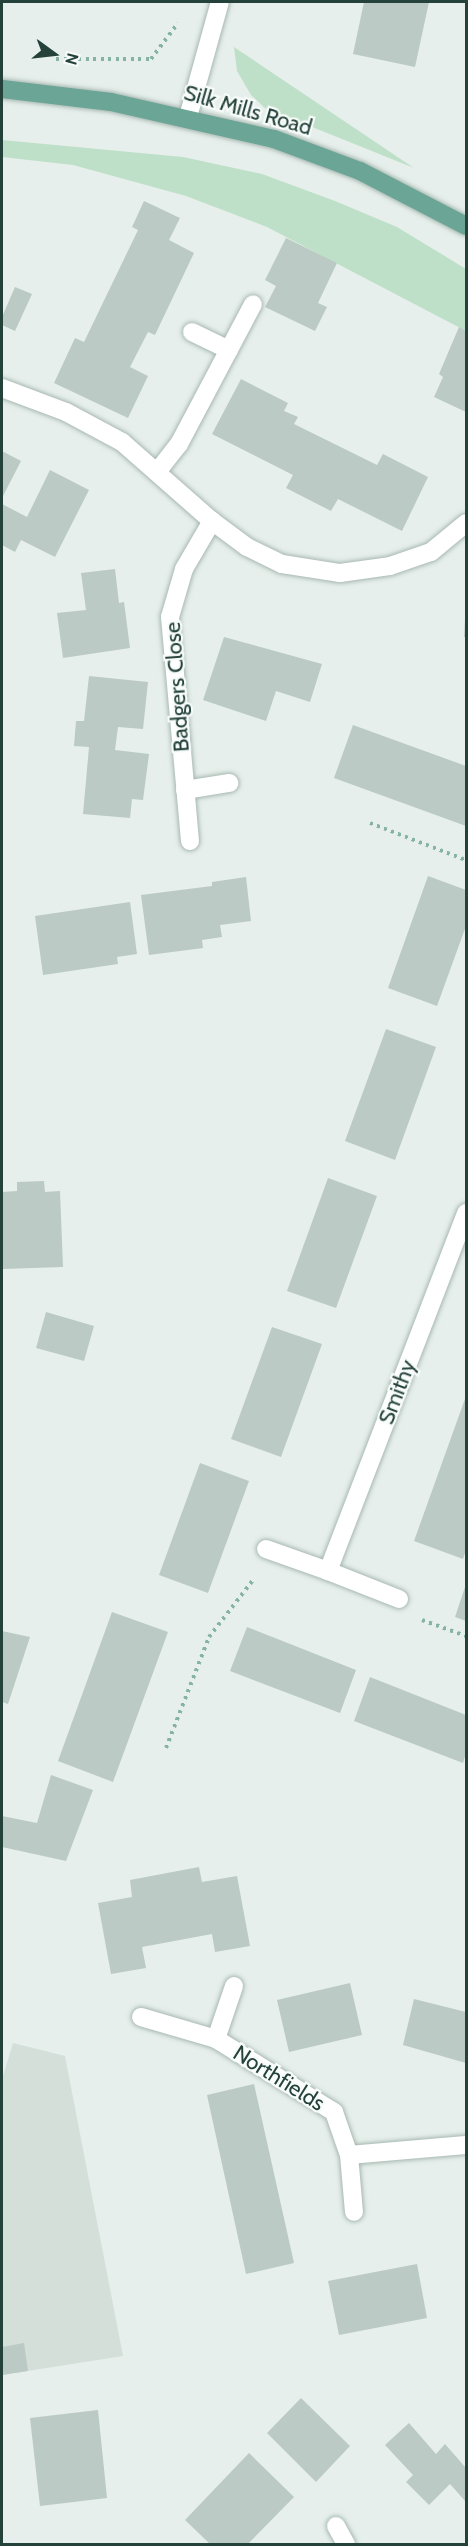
<!DOCTYPE html>
<html>
<head>
<meta charset="utf-8">
<style>
	body { margin:0 }
	#map { position:relative; width:468px; height:2546px; overflow:hidden; background:#e6efeb; font-family:Cabin,sans-serif }
	div>[style] { position:absolute }
	.built>* { inset:0; background:#d4dfda }
	.green>* { inset:0; background:#bfe0c8 }
	.building>* { inset:0; background:#bbcac4 }
	.path>* { height:4px; margin-top:-2px; transform-origin:0; background:repeating-linear-gradient(90deg,#86b3a5 0 3px,transparent 0 7.5px) }
	.roads { filter:drop-shadow(0 0 2px #a8b8b2) drop-shadow(0 0 2px #a8b8b2) }
	.minor>* { height:18px; margin:-9px; padding:0 9px; transform-origin:9px; border-radius:9px; background:#fff }
	.primary>* { height:18px; margin:-9px; padding:0 9px; transform-origin:9px; border-radius:9px; background:#6aa596 }
	span { translate:-50% -50%; white-space:nowrap; text-align:center; line-height:1.15; -webkit-text-stroke:4.5px #f7fbf9; paint-order:stroke }
	.street-label { font-size:22px; color:#24423a }
	.frame { position:absolute; inset:0; border:3px solid #24423a; pointer-events:none }
	.north { position:absolute; left:24px; top:24px; width:60px; height:60px; -webkit-text-stroke:4px #f7fbf9; paint-order:stroke; rotate:105deg; font-size:16px; font-weight:700; line-height:24px; text-align:center; color:#24423a }
	.north::after { content:''; display:block; margin:auto; width:21px; height:27px; background:#24423a; clip-path:polygon(50% 0,100% 100%,50% 72%,0 100%) }
</style>
</head>
<body>
<div id="map">
	<div class="built">
		<i style="clip-path:polygon(13px 2043px,65px 2056px,123px 2356px,2px 2375px,2px 2079px)"></i>
	</div>
	<div class="green">
		<i style="clip-path:polygon(234px 47px,414px 168px,265px 108px,251px 95px,237px 71px)"></i>
		<i style="clip-path:polygon(2px 140px,183px 157px,262px 174px,335px 201px,397px 227px,466px 269px,466px 331px,267px 227px,186px 196px,73px 165px,2px 157px)"></i>
	</div>
	<div class="building">
		<i style="clip-path:polygon(364px 2px,429px 2px,415px 67px,353px 54px)"></i>
		<i style="clip-path:polygon(144px 201px,180px 218px,169px 240px,194px 253px,155px 335px,148px 332px,130px 367px,148px 376px,128px 418px,54px 383px,75px 338px,84px 342px,138px 230px,132px 227px)"></i>
		<i style="clip-path:polygon(286px 238px,337px 263px,318px 303px,327px 307px,315px 331px,265px 307px,276px 286px,265px 280px)"></i>
		<i style="clip-path:polygon(15px 287px,32px 294px,15px 331px,2px 325px,2px 317px)"></i>
		<i style="clip-path:polygon(459px 327px,466px 331px,466px 412px,434px 397px,443px 377px,439px 374px)"></i>
		<i style="clip-path:polygon(241px 379px,288px 403px,284px 411px,298px 417px,294px 424px,377px 465px,383px 454px,428px 477px,402px 531px,338px 499px,331px 511px,286px 488px,293px 475px,212px 434px)"></i>
		<i style="clip-path:polygon(2px 451px,21px 461px,2px 498px)"></i>
		<i style="clip-path:polygon(50px 470px,89px 490px,55px 557px,21px 540px,15px 552px,2px 545px,2px 504px,27px 517px)"></i>
		<i style="clip-path:polygon(115px 569px,119px 603px,124px 602px,130px 648px,63px 658px,57px 613px,86px 610px,81px 573px)"></i>
		<i style="clip-path:polygon(465px 620px,466px 620px,466px 637px,464px 637px)"></i>
		<i style="clip-path:polygon(224px 637px,322px 664px,310px 702px,276px 691px,266px 721px,203px 700px)"></i>
		<i style="clip-path:polygon(89px 676px,148px 682px,143px 729px,118px 727px,115px 750px,149px 754px,143px 800px,132px 799px,130px 818px,83px 814px,89px 747px,74px 746px,76px 721px,84px 721px)"></i>
		<i style="clip-path:polygon(353px 725px,466px 766px,466px 826px,334px 778px)"></i>
		<i style="clip-path:polygon(428px 876px,466px 890px,466px 926px,437px 1006px,388px 988px)"></i>
		<i style="clip-path:polygon(246px 877px,251px 921px,220px 925px,222px 937px,202px 940px,203px 948px,149px 955px,141px 895px,212px 886px,212px 882px)"></i>
		<i style="clip-path:polygon(130px 902px,137px 954px,117px 957px,118px 964px,43px 975px,35px 916px)"></i>
		<i style="clip-path:polygon(386px 1029px,436px 1047px,395px 1160px,345px 1141px)"></i>
		<i style="clip-path:polygon(328px 1178px,377px 1196px,336px 1308px,287px 1291px)"></i>
		<i style="clip-path:polygon(44px 1181px,45px 1192px,60px 1191px,63px 1267px,3px 1269px,2px 1192px,17px 1191px,17px 1182px)"></i>
		<i style="clip-path:polygon(46px 1312px,94px 1326px,84px 1361px,36px 1348px)"></i>
		<i style="clip-path:polygon(272px 1327px,322px 1344px,281px 1457px,231px 1439px)"></i>
		<i style="clip-path:polygon(466px 1396px,466px 1550px,463px 1559px,414px 1541px)"></i>
		<i style="clip-path:polygon(200px 1463px,249px 1481px,208px 1593px,159px 1575px)"></i>
		<i style="clip-path:polygon(466px 1584px,466px 1621px,455px 1617px)"></i>
		<i style="clip-path:polygon(112px 1612px,168px 1632px,113px 1782px,58px 1761px)"></i>
		<i style="clip-path:polygon(247px 1627px,356px 1670px,340px 1713px,230px 1671px)"></i>
		<i style="clip-path:polygon(2px 1631px,30px 1637px,8px 1704px,2px 1702px)"></i>
		<i style="clip-path:polygon(370px 1677px,466px 1715px,466px 1753px,463px 1763px,354px 1721px)"></i>
		<i style="clip-path:polygon(51px 1775px,93px 1790px,66px 1861px,2px 1847px,2px 1816px,37px 1823px)"></i>
		<i style="clip-path:polygon(199px 1867px,202px 1882px,237px 1876px,250px 1946px,215px 1952px,212px 1934px,142px 1947px,146px 1968px,111px 1974px,98px 1903px,132px 1897px,130px 1880px)"></i>
		<i style="clip-path:polygon(350px 1983px,362px 2035px,289px 2052px,277px 2000px)"></i>
		<i style="clip-path:polygon(414px 1999px,466px 2012px,466px 2063px,403px 2045px)"></i>
		<i style="clip-path:polygon(254px 2084px,294px 2263px,246px 2274px,207px 2095px)"></i>
		<i style="clip-path:polygon(417px 2264px,427px 2318px,339px 2335px,328px 2281px)"></i>
		<i style="clip-path:polygon(24px 2343px,28px 2371px,2px 2375px,2px 2347px)"></i>
		<i style="clip-path:polygon(301px 2398px,350px 2446px,316px 2482px,267px 2433px)"></i>
		<i style="clip-path:polygon(98px 2410px,107px 2498px,40px 2506px,30px 2418px)"></i>
		<i style="clip-path:polygon(409px 2423px,436px 2454px,445px 2444px,466px 2468px,466px 2502px,450px 2484px,429px 2505px,406px 2482px,413px 2475px,385px 2445px)"></i>
		<i style="clip-path:polygon(249px 2453px,294px 2497px,248px 2544px,210px 2544px,185px 2520px)"></i>
	</div>
	<div class="path">
		<i style="left:56px;top:59px;width:95px"></i>
		<i style="left:151px;top:59px;width:45px;rotate:-53.1deg"></i>
		<i style="left:370px;top:823px;width:103px;rotate:21.1deg"></i>
		<i style="left:422px;top:1620px;width:47px;rotate:20deg"></i>
		<i style="left:166px;top:1748px;width:119px;rotate:-68.8deg"></i>
		<i style="left:209px;top:1637px;width:72px;rotate:-52.3deg"></i>
	</div>
	<div class="roads">
		<div class="minor">
			<i style="left:188px;top:117px;width:119px;rotate:-74.5deg"></i>
			<i style="left:192px;top:332px;width:41px;rotate:25.9deg"></i>
			<i style="left:2px;top:388px;width:68px;rotate:20.6deg"></i>
			<i style="left:66px;top:412px;width:64px;rotate:28.2deg"></i>
			<i style="left:122px;top:442px;width:120px;rotate:41.3deg"></i>
			<i style="left:212px;top:521px;width:44px;rotate:36.6deg"></i>
			<i style="left:247px;top:547px;width:39px;rotate:26deg"></i>
			<i style="left:282px;top:564px;width:59px;rotate:8.8deg"></i>
			<i style="left:340px;top:573px;width:50px;rotate:-8deg"></i>
			<i style="left:390px;top:566px;width:43px;rotate:-18.9deg"></i>
			<i style="left:431px;top:552px;width:45px;rotate:-39.6deg"></i>
			<i style="left:157px;top:472px;width:36px;rotate:-52deg"></i>
			<i style="left:179px;top:444px;width:158px;rotate:-62.1deg"></i>
			<i style="left:185px;top:790px;width:45px;rotate:-9deg"></i>
			<i style="left:190px;top:841px;width:225px;rotate:-95.1deg"></i>
			<i style="left:170px;top:617px;width:50px;rotate:-73.7deg"></i>
			<i style="left:184px;top:569px;width:56px;rotate:-59.7deg"></i>
			<i style="left:266px;top:1549px;width:66px;rotate:19.5deg"></i>
			<i style="left:399px;top:1599px;width:76px;rotate:-158.5deg"></i>
			<i style="left:328px;top:1571px;width:384px;rotate:-68.9deg"></i>
			<i style="left:141px;top:2017px;width:78px;rotate:16.3deg"></i>
			<i style="left:216px;top:2039px;width:139px;rotate:31.7deg"></i>
			<i style="left:334px;top:2112px;width:46px;rotate:70.8deg"></i>
			<i style="left:349px;top:2155px;width:117px;rotate:-4.9deg"></i>
			<i style="left:216px;top:2039px;width:56px;rotate:-71.2deg"></i>
			<i style="left:349px;top:2155px;width:57px;rotate:85deg"></i>
			<i style="left:336px;top:2526px;width:21px;rotate:61deg"></i>
		</div>
		<div class="primary">
			<i style="left:2px;top:89px;width:110px;rotate:6.8deg"></i>
			<i style="left:111px;top:102px;width:167px;rotate:12.8deg"></i>
			<i style="left:274px;top:139px;width:92px;rotate:20.4deg"></i>
			<i style="left:360px;top:171px;width:119px;rotate:27.4deg"></i>
		</div>
	</div>
	<div class="street-label">
		<span style="left:248px;top:110px;rotate:16deg">Silk Mills Road</span>
		<span style="left:177px;top:687px;rotate:-94deg">Badgers Close</span>
		<span style="left:397px;top:1392px;rotate:-69deg">Smithy</span>
		<span style="left:279px;top:2078px;rotate:32deg">Northfields</span>
	</div>
	<div class="frame"></div>
	<div class="north">N</div>
</div>
</body>
</html>
